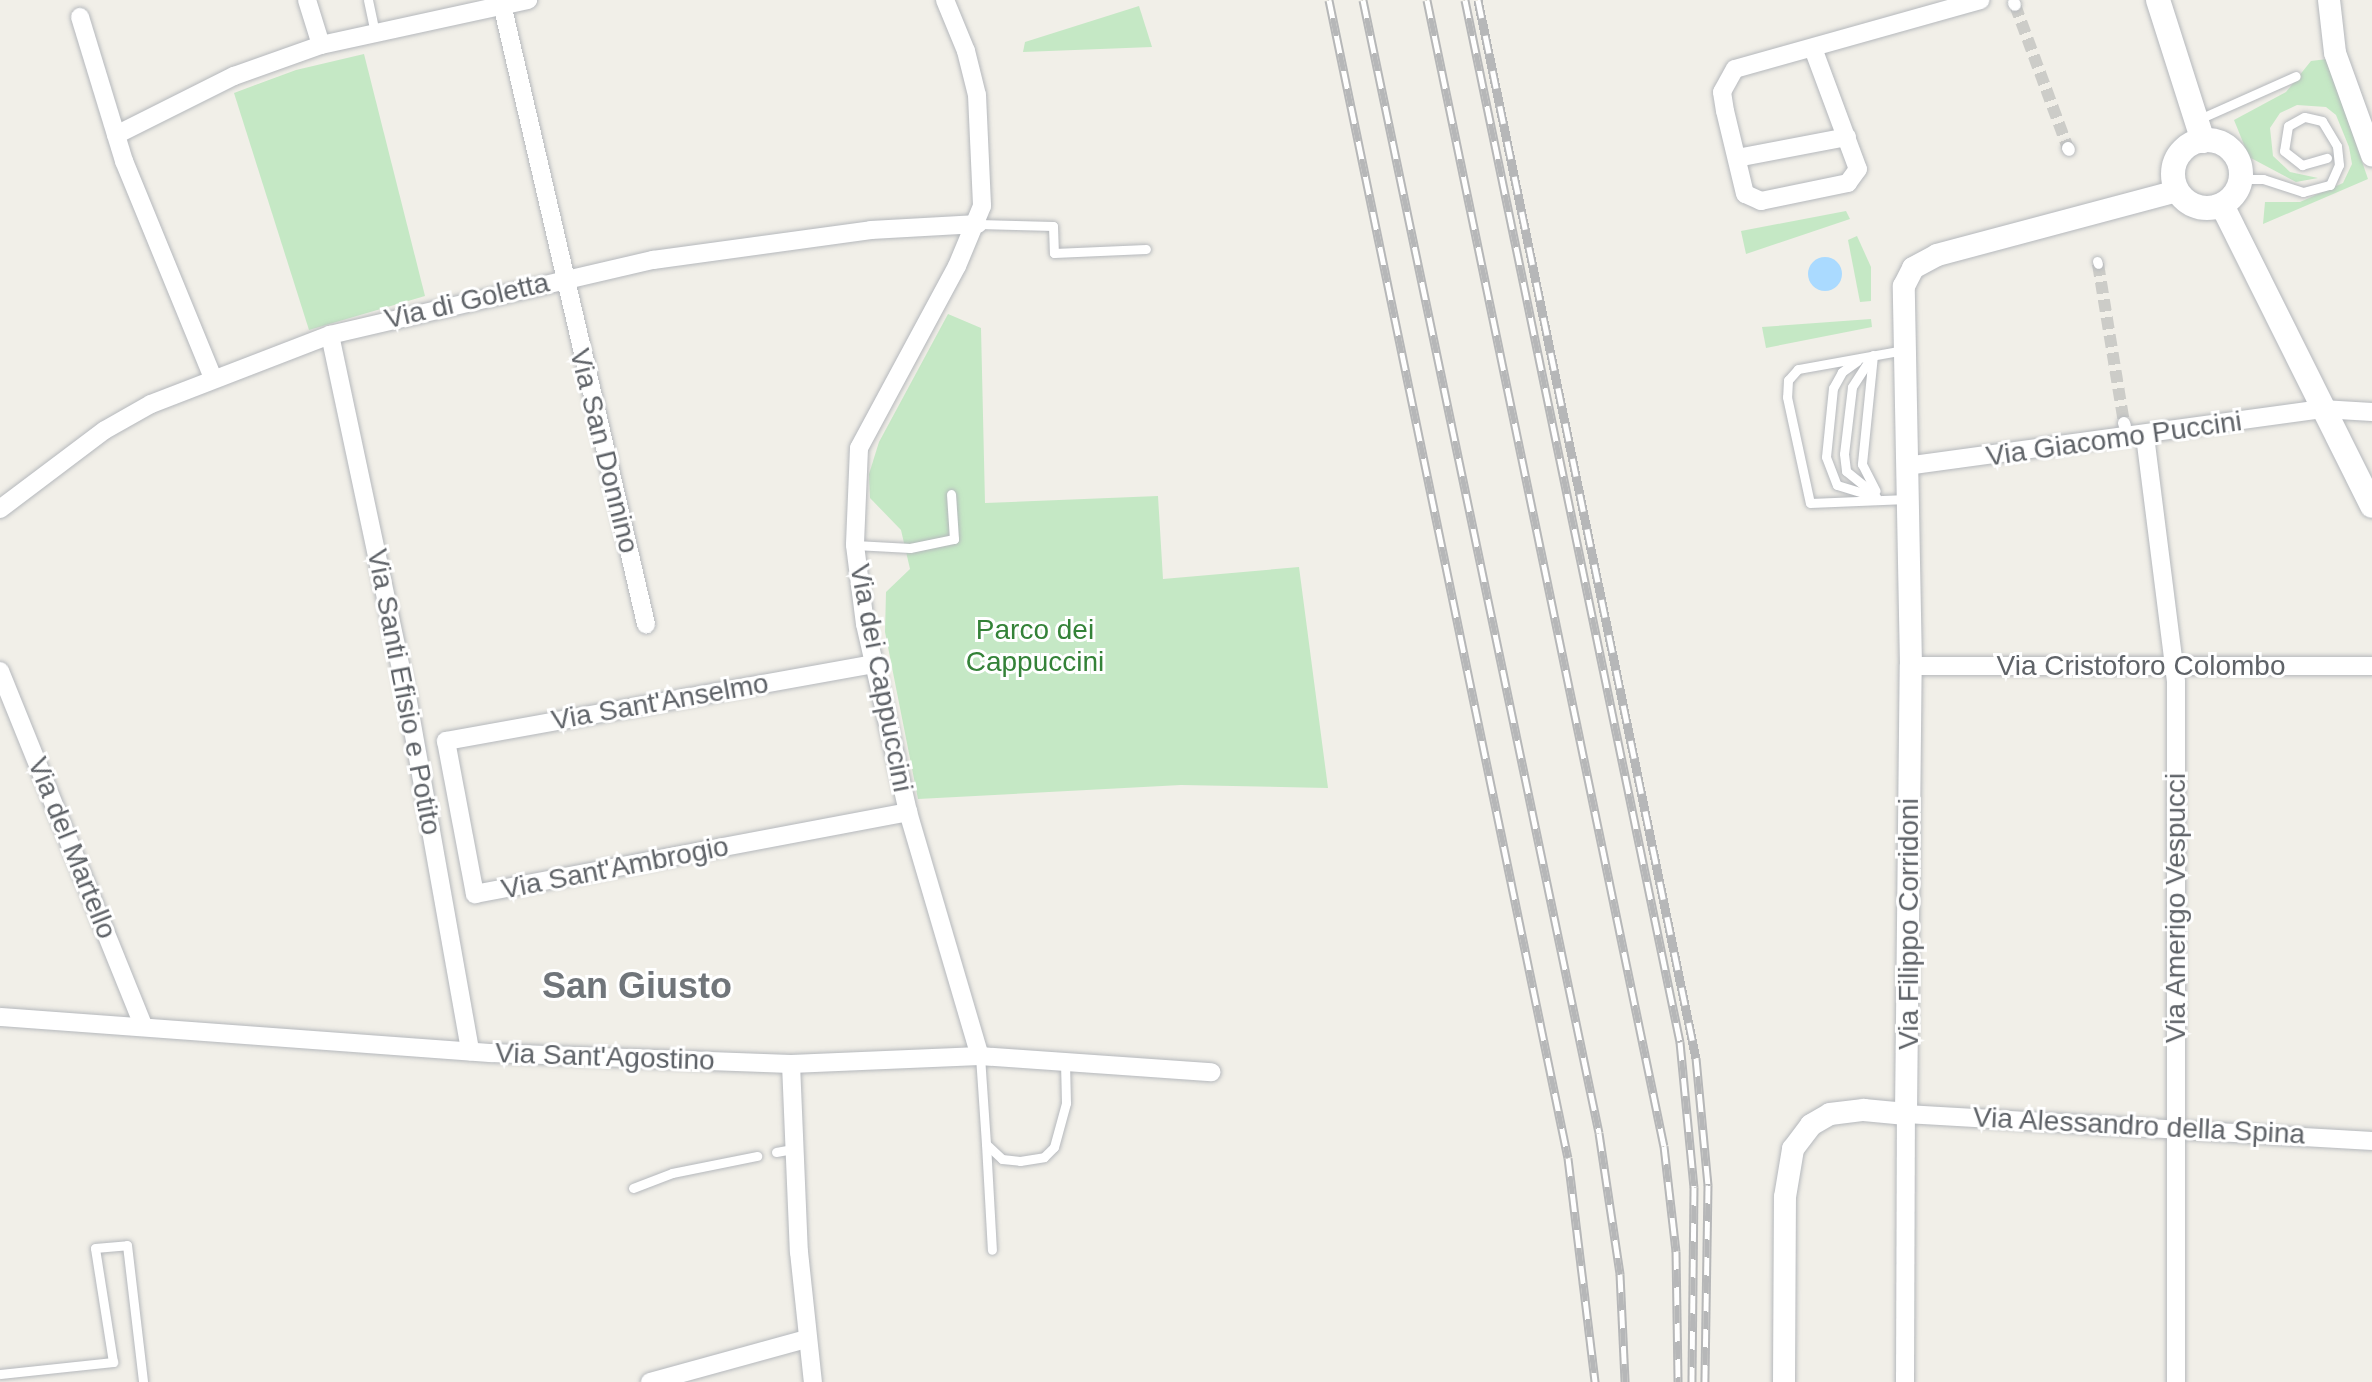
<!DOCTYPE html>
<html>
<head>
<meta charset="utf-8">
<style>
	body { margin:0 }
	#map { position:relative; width:2372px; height:1382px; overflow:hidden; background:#f1efe8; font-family:Helvetica,sans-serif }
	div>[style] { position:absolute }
	.green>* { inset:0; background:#c5e8c5 }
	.water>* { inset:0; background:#aadaff }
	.round { border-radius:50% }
	.pedestrian-tunnel>* { height:12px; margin-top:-6px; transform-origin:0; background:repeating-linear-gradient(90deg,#ccccc8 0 12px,transparent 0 18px) }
	.roads { filter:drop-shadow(0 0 2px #b5b8bc) drop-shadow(0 0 2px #b5b8bc) }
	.service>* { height:9px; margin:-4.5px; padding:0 4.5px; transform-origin:4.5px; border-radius:4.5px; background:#fff }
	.pedestrian>* { height:12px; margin:-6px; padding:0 6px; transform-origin:6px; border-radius:6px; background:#fff }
	.minor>* { height:18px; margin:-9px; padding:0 9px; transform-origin:9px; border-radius:9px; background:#fff }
	.tertiary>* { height:22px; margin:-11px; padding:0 11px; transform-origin:11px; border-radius:11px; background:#fff }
	.secondary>* { height:24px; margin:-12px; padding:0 12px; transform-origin:12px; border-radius:12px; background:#fff }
	.secondary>.ring { margin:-12px; padding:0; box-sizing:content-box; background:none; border:24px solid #fff; border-radius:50% }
	.rail>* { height:9px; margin-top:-4.5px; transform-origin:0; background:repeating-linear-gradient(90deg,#fff 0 18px,#b6b7b8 0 36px); box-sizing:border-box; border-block:2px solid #b6b7b8 }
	span { translate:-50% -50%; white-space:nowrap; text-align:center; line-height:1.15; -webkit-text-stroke:6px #fff; paint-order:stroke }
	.street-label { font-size:28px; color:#5f6368 }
	.park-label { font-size:28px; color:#348238 }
	.district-label { font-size:36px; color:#70757a; font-weight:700 }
</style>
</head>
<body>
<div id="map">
	<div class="green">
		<i style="clip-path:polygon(1139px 6px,1152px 47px,1023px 52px,1025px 42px)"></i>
		<i style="clip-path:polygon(364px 54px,425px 296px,309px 330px,234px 93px,296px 70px)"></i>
		<i style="clip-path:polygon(2327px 59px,2368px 179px,2263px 224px,2265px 202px,2300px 202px,2343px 183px,2352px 164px,2349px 147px,2336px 115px,2326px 107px,2297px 105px,2280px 113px,2270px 128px,2273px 156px,2290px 172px,2318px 178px,2296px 182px,2249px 157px,2234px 120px,2286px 92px,2311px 61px)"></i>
		<i style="clip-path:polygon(1846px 211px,1850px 219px,1746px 254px,1741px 231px)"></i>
		<i style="clip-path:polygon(1857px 236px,1871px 267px,1871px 301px,1860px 302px,1848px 240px)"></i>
		<i style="clip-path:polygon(948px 314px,981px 328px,985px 503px,1158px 496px,1163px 579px,1299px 567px,1328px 788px,1181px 785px,918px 799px,885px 632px,886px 592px,910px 569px,901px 530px,870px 498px,869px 474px,879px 442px)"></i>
		<i style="clip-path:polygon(1871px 319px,1872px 327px,1766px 348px,1762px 327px)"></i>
	</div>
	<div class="water">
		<i class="round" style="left:1808px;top:257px;width:34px;height:34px"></i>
	</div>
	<div class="pedestrian-tunnel">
		<i style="left:2015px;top:5px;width:153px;rotate:69.7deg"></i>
		<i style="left:2098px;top:264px;width:161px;rotate:80.7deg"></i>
	</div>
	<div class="roads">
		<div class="service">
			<i style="left:368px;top:0;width:34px;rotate:78deg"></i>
			<i style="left:2197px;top:120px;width:108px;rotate:-24deg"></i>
			<i style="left:2241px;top:179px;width:22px"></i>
			<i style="left:2263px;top:179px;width:42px;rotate:18deg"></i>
			<i style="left:2303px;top:192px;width:28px;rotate:-15deg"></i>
			<i style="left:2330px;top:185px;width:22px;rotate:-66deg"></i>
			<i style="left:2339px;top:165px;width:19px;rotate:-96deg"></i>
			<i style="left:2337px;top:146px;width:29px;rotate:-121deg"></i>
			<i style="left:2322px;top:121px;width:18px;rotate:-167deg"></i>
			<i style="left:2304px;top:117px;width:18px;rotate:151deg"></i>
			<i style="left:2288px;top:126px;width:25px;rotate:99deg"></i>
			<i style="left:2284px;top:151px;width:23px;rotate:38deg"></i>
			<i style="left:2302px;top:165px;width:26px;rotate:-16deg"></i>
			<i style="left:978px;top:224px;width:75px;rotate:1.5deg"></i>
			<i style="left:1053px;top:226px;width:27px;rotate:88deg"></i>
			<i style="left:1054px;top:253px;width:92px;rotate:-2.5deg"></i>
			<i style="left:2097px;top:261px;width:3px;rotate:72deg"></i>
			<i style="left:1904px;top:350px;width:108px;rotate:169.8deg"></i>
			<i style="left:1798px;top:369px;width:15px;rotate:132deg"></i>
			<i style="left:1788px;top:380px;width:17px;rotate:93deg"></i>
			<i style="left:1787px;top:397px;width:108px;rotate:77.8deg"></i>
			<i style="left:1810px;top:503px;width:97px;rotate:-2.4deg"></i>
			<i style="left:1873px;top:355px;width:110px;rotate:95.8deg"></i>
			<i style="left:1862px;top:464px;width:30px;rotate:63deg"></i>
			<i style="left:1872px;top:356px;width:37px;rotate:123deg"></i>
			<i style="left:1852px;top:387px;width:67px;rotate:96.8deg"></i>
			<i style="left:1844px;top:454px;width:17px;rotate:83deg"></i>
			<i style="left:1846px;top:471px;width:35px;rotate:39deg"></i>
			<i style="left:1857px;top:361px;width:19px;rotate:144deg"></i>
			<i style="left:1842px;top:372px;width:18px;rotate:119deg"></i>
			<i style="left:1833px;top:388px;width:69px;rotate:95.8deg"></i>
			<i style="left:1826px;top:457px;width:30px;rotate:69deg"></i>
			<i style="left:1837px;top:485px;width:41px;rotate:17.1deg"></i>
			<i style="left:855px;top:545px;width:55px;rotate:3.1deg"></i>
			<i style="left:910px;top:548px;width:45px;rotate:-11.6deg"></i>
			<i style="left:954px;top:539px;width:45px;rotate:-93.8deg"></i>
			<i style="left:980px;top:1056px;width:88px;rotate:86.1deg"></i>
			<i style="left:986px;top:1144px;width:22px;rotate:43deg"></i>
			<i style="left:1002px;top:1159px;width:18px;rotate:6deg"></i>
			<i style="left:1020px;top:1161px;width:24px;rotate:-9deg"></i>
			<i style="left:1044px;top:1157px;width:14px;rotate:-45deg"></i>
			<i style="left:1054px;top:1147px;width:46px;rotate:-74.7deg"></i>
			<i style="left:1066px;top:1103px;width:42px;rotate:-91.4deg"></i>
			<i style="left:986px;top:1144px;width:106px;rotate:86.8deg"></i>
			<i style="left:776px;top:1152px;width:17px;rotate:-10deg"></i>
			<i style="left:633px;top:1188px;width:42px;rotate:-21deg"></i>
			<i style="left:672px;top:1173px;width:87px;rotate:-11.3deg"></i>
			<i style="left:0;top:1374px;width:114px;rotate:-6.1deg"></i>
			<i style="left:113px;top:1362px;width:115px;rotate:-99deg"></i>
			<i style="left:95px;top:1248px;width:32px;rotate:-5deg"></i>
			<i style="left:127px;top:1245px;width:138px;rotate:83.3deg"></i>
		</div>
		<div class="pedestrian">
			<i style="left:2014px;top:3px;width:2px;rotate:63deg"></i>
			<i style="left:2068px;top:148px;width:2px;rotate:63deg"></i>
			<i style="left:2124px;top:423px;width:3px;rotate:72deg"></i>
		</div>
		<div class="minor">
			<i style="left:307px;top:0;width:47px;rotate:72.7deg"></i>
			<i style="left:501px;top:0;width:641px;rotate:76.92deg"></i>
			<i style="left:945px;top:0;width:55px;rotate:67.6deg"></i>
			<i style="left:966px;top:51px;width:45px;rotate:76deg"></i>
			<i style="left:977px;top:95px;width:111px;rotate:87.4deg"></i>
			<i style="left:982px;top:206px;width:65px;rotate:112.6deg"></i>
			<i style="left:957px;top:266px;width:207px;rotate:118.3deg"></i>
			<i style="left:859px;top:448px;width:97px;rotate:92.4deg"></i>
			<i style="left:855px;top:545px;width:80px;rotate:82.8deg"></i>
			<i style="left:865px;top:624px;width:193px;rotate:77.1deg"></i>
			<i style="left:908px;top:812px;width:254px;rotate:73.6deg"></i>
			<i style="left:80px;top:17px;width:151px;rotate:73deg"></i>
			<i style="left:124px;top:161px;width:232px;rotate:67.7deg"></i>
			<i style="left:1814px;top:51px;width:126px;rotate:69.6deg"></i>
			<i style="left:1858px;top:169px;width:17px;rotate:126deg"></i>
			<i style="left:1848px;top:183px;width:89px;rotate:168.3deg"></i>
			<i style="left:1761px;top:201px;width:17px;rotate:-156deg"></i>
			<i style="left:1745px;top:194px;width:85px;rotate:-103.5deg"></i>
			<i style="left:1725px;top:111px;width:19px;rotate:-99deg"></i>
			<i style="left:1722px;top:92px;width:26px;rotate:-61deg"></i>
			<i style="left:1735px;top:69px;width:255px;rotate:-15.7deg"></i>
			<i style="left:116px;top:135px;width:132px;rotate:-26.6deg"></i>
			<i style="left:234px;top:76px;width:92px;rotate:-19.6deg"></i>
			<i style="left:321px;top:45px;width:212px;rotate:-12.3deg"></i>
			<i style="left:1737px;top:158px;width:112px;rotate:-10.8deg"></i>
			<i style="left:330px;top:335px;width:369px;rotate:78deg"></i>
			<i style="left:407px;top:696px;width:361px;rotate:79.9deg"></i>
			<i style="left:2145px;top:436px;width:248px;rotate:82.8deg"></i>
			<i style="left:2176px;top:682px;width:700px;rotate:90deg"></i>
			<i style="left:1906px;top:466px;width:420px;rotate:-7.8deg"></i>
			<i style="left:2322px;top:409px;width:50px;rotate:3.4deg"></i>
			<i style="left:0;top:509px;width:131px;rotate:-37deg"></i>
			<i style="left:105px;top:430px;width:53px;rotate:-29.5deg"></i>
			<i style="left:151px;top:404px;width:192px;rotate:-21.1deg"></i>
			<i style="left:330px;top:335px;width:332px;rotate:-13.1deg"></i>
			<i style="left:653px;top:260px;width:220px;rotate:-7.8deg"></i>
			<i style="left:871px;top:230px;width:107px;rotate:-3.2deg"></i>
			<i style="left:874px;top:664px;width:435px;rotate:169.8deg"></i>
			<i style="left:446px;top:741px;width:156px;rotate:79.3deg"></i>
			<i style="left:475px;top:894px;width:441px;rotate:-10.7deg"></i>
			<i style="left:1911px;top:666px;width:461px"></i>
			<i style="left:0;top:671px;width:382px;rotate:68deg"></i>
			<i style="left:0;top:1017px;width:492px;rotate:4.2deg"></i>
			<i style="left:491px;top:1053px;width:300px;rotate:2.1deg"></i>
			<i style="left:791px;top:1064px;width:189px;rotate:-2.4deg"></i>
			<i style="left:980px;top:1056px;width:232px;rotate:4deg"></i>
			<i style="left:791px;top:1064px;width:188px;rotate:87.6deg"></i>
			<i style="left:799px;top:1252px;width:131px;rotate:83.9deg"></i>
			<i style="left:650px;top:1382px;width:162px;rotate:-15.4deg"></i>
			<i style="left:1905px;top:1382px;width:268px;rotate:-89.8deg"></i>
			<i style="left:1906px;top:1114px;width:467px;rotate:3.3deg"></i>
		</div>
		<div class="tertiary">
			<i style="left:2329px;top:0;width:53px;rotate:83.5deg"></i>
			<i style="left:2335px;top:53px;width:109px;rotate:70.1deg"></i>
			<i style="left:1784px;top:1382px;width:185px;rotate:-89.7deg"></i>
			<i style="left:1785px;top:1197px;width:49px;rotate:-80.5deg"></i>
			<i style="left:1793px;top:1149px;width:30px;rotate:-53deg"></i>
			<i style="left:1811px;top:1125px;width:22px;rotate:-30deg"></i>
			<i style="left:1830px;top:1114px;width:34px;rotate:-7deg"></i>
			<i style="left:1864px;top:1110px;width:42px;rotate:5.4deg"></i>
			<i style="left:1906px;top:1114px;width:448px;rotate:-89.4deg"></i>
			<i style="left:1911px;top:666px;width:380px;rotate:-91.1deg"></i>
			<i style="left:1904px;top:286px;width:20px;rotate:-63deg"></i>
			<i style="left:1913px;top:268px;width:27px;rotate:-28deg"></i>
			<i style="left:1937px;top:255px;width:248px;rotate:-14.9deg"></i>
		</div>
		<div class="secondary">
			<i style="left:2158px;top:0;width:148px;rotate:72.3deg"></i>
			<i class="ring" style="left:2173px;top:140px;width:44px;height:44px"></i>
			<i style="left:2222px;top:205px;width:336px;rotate:63.5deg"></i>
		</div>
	</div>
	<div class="rail">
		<i style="left:1329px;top:0;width:1182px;rotate:78.34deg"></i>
		<i style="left:1568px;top:1158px;width:226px;rotate:83.1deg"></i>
		<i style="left:1363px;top:0;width:1157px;rotate:78.23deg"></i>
		<i style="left:1599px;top:1133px;width:143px;rotate:81.5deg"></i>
		<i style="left:1620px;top:1274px;width:108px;rotate:87.3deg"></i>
		<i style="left:1427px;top:0;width:1170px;rotate:78.32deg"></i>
		<i style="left:1664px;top:1146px;width:106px;rotate:83.5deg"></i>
		<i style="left:1676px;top:1251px;width:131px;rotate:89.1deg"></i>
		<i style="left:1465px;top:0;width:1064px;rotate:78.34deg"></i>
		<i style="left:1680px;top:1042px;width:146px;rotate:84.5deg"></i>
		<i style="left:1694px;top:1187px;width:195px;rotate:90.6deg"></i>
		<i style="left:1478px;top:0;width:1080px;rotate:78.36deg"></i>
		<i style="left:1696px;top:1058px;width:128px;rotate:84.6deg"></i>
		<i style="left:1708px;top:1185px;width:197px;rotate:90.9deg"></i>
	</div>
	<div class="street-label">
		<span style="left:467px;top:301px;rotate:-13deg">Via di Goletta</span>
		<span style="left:2114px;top:439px;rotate:-8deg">Via Giacomo Puccini</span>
		<span style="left:604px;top:451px;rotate:76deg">Via San Donnino</span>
		<span style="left:2141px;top:666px">Via Cristoforo Colombo</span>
		<span style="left:881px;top:678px;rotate:79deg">Via dei Cappuccini</span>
		<span style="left:404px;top:692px;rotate:79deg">Via Santi Efisio e Potito</span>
		<span style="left:660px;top:702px;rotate:-10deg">Via Sant'Anselmo</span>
		<span style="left:72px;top:848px;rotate:68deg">Via del Martello</span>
		<span style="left:615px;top:868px;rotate:-11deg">Via Sant'Ambrogio</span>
		<span style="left:2176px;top:908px;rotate:-90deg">Via Amerigo Vespucci</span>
		<span style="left:1909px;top:924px;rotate:-90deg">Via Filippo Corridoni</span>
		<span style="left:605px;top:1057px;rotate:2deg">Via Sant'Agostino</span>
		<span style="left:2139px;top:1126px;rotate:3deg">Via Alessandro della Spina</span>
	</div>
	<div class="park-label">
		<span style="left:1035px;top:646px">Parco dei<br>Cappuccini</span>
	</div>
	<div class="district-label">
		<span style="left:637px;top:986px">San Giusto</span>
	</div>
</div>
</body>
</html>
